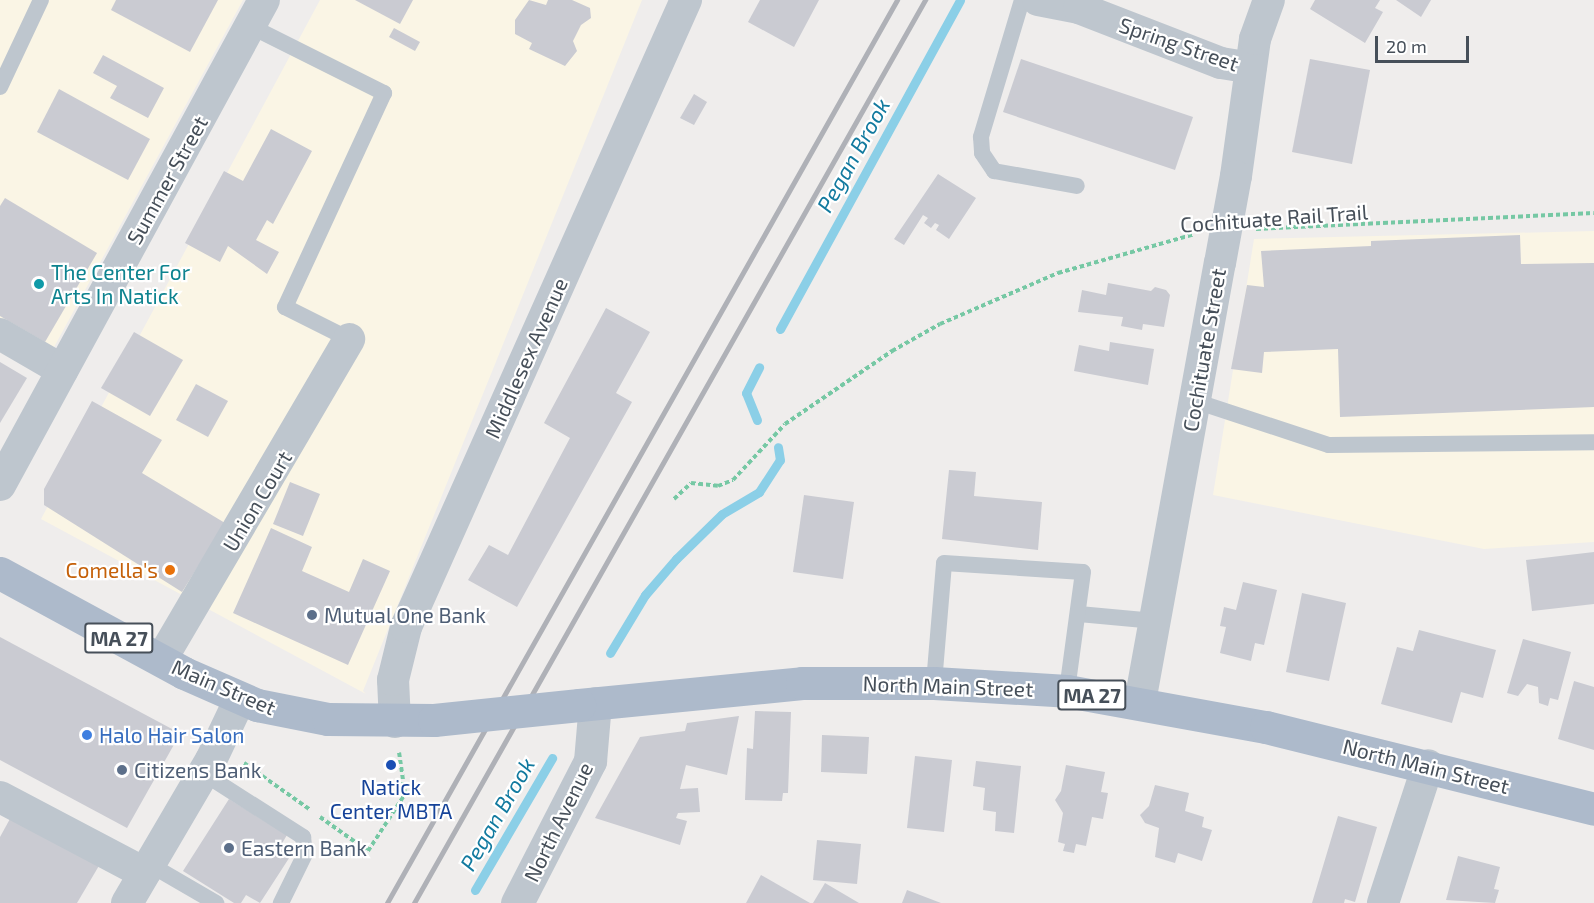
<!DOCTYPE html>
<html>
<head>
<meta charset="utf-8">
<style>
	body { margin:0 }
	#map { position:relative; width:1594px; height:903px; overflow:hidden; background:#efedec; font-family:"Exo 2",sans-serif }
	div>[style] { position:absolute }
	.commercial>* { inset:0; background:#faf5e5 }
	.stream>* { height:9px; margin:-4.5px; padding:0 4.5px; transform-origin:4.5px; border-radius:4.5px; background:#8bcfe7 }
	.building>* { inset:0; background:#cacbd2 }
	.path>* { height:4px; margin-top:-2px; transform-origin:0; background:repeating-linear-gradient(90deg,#76c8a4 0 4.5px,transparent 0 7.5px) }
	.service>* { height:16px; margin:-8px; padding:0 8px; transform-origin:8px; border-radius:8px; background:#bec6ce }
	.minor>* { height:32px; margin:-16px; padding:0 16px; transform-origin:16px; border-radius:16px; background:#bec6ce }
	.tertiary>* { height:33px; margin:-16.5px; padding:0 16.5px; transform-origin:16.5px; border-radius:16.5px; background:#bec6ce }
	.primary>* { height:33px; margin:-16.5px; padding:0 16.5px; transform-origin:16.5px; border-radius:16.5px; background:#adbacb }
	.rail>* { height:4.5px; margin:-2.25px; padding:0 2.25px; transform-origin:2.25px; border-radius:2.25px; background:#afb1b7 }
	.minor-bridge>* { height:32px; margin:-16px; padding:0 16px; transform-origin:16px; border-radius:16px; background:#bec6ce }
	.primary-bridge>* { height:33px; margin:-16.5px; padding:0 16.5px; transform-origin:16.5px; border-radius:16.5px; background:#adbacb }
	.dots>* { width:16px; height:16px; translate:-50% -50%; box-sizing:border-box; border:3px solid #fff; border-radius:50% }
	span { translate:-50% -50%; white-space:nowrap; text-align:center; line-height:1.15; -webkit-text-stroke:4.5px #fff; paint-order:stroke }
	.shield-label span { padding:2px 4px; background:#fff; border:2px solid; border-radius:4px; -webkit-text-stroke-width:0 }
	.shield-label { font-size:20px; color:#464f59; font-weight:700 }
	.street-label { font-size:21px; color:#464f59 }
	.culture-label { font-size:21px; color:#0d838f }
	.left { translate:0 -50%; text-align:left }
	.food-label { font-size:21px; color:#c56008 }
	.right { translate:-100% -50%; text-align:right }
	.service-label { font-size:21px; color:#4e5e75 }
	.shop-label { font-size:21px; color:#366cbe }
	.transit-label { font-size:21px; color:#164399 }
	.water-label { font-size:22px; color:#127a9f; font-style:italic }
	.scale { position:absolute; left:1375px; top:36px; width:94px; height:27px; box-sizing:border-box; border:3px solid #464f59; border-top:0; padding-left:8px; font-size:18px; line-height:21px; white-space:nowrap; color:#464f59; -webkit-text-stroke:4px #fff; paint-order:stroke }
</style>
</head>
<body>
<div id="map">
	<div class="commercial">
		<i style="clip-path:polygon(0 0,243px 0,53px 349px,0 318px)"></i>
		<i style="clip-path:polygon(320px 0,642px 0,363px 691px,366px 694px,41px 519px)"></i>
		<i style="clip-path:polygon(1594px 231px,1594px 542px,1484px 549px,1213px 495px,1254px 239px)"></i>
	</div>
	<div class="stream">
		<i style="left:780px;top:329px;width:375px;rotate:-61.3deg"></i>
		<i style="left:757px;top:420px;width:29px;rotate:-112deg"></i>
		<i style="left:746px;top:393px;width:29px;rotate:-63deg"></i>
		<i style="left:610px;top:653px;width:68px;rotate:-58.9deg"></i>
		<i style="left:645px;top:595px;width:48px;rotate:-49.3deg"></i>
		<i style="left:676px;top:559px;width:64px;rotate:-44.4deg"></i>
		<i style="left:722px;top:514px;width:43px;rotate:-30.7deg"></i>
		<i style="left:759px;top:492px;width:38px;rotate:-57deg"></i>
		<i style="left:780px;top:460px;width:13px;rotate:-99deg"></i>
		<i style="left:475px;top:890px;width:153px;rotate:-59.7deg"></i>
	</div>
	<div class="building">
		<i style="clip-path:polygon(116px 0,218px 0,190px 52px,111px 10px)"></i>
		<i style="clip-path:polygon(355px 0,413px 0,400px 24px)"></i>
		<i style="clip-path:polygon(529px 0,546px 5px,548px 0,572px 0,590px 8px,591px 18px,581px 25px,573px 41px,577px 51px,565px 66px,529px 49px,532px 43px,515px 34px,515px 20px)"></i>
		<i style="clip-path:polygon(760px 0,819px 0,794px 47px,748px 22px)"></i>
		<i style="clip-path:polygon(1315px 0,1380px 0,1375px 8px,1383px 12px,1365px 43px,1310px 9px)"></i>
		<i style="clip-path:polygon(1396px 0,1431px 0,1421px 17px)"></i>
		<i style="clip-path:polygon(394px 28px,420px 42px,415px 51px,389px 37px)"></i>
		<i style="clip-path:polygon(103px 55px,164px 88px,148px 118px,110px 98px,117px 86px,93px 73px)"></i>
		<i style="clip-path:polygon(1021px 59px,1193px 117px,1175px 170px,1003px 112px)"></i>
		<i style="clip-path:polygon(1310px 59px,1370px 70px,1352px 164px,1292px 152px)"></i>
		<i style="clip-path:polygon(59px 89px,150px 139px,128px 180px,37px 132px)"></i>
		<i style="clip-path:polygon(694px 94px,707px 102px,694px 125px,680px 118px)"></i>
		<i style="clip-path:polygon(271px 129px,312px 151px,273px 224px,267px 220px,256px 240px,279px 252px,267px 274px,228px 246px,220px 262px,185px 243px,224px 171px,243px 181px)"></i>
		<i style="clip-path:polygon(938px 174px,976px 198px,949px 239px,936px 230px,939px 225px,935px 223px,931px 228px,924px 223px,928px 218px,923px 215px,904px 245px,894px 239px)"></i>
		<i style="clip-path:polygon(5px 198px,97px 253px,45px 342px,0 316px,0 206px)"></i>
		<i style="clip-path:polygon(1520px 235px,1521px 264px,1594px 263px,1594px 407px,1340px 417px,1338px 349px,1264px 352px,1262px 373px,1231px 369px,1247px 285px,1264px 287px,1261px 251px,1371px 246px,1371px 241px)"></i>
		<i style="clip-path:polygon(1108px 283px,1151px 291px,1155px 287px,1166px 290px,1170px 295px,1164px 327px,1143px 324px,1142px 330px,1121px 326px,1123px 317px,1078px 312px,1082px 290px,1106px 295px)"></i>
		<i style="clip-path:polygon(606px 308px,650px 332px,616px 393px,632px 402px,517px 607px,468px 580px,489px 545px,508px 555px,570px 438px,544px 423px)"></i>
		<i style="clip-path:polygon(134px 332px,183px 360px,150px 416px,101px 388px)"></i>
		<i style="clip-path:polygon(1110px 342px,1154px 349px,1148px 385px,1074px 371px,1079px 345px,1109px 351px)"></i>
		<i style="clip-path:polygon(0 362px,27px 378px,0 423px)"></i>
		<i style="clip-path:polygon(196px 384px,228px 401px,208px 437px,176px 420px)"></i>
		<i style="clip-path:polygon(92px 401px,162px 440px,142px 473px,225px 523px,182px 592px,44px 505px,44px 489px)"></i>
		<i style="clip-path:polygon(949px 470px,976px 472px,974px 496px,1042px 502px,1038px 550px,942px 539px)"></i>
		<i style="clip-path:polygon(290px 482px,320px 494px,303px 536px,273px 524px)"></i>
		<i style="clip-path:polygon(804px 495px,854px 502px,843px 579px,793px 572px)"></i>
		<i style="clip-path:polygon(271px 528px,312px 547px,302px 571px,349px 592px,363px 559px,390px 571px,348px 665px,233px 613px)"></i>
		<i style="clip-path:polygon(1594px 552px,1594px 604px,1532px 611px,1526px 560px)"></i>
		<i style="clip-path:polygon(1243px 582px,1277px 590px,1264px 645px,1255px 643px,1251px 661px,1220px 653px,1226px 627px,1220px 626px,1224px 607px,1236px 610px)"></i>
		<i style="clip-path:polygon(1302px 593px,1346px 603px,1329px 681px,1286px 672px)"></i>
		<i style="clip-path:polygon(1419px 630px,1496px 650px,1483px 698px,1461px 692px,1452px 723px,1381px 704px,1397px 647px,1413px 651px)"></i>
		<i style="clip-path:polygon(0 637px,172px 729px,176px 741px,127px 828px,0 760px)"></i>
		<i style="clip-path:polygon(1523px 639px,1571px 652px,1558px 700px,1550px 698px,1548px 706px,1539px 703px,1538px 687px,1527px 684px,1518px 696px,1507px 693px)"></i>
		<i style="clip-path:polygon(1574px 681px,1594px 687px,1594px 750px,1558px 739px)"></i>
		<i style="clip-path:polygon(755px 711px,791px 712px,788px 793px,783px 793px,782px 801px,745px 800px,747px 748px,753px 749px)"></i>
		<i style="clip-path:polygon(739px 716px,727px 775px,686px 765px,680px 789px,698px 788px,700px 812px,678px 813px,676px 818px,687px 821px,680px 845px,595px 818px,640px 737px,685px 731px,687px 723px)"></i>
		<i style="clip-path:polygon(822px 735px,869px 737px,867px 774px,821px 772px)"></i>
		<i style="clip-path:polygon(915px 756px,952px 760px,944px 832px,907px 828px)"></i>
		<i style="clip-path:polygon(976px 761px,1021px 766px,1014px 833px,995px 831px,996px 812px,983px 810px,985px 788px,973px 786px)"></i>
		<i style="clip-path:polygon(1066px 765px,1105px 772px,1101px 792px,1108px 793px,1103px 819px,1092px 817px,1086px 846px,1076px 844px,1074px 853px,1063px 851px,1065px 844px,1058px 842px,1063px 813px,1055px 800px,1061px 791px)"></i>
		<i style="clip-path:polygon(1155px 785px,1189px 793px,1185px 811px,1204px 817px,1202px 827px,1212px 830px,1202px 861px,1178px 853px,1175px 863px,1155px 857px,1159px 828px,1145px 823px,1140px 815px,1149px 806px)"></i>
		<i style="clip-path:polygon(229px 799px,287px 835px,281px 845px,293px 852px,260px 903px,246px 895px,241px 903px,234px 903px,183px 871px)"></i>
		<i style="clip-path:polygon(1338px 816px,1377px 827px,1355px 902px,1345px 899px,1344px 903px,1312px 903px)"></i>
		<i style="clip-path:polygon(11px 817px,100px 864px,77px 903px,0 903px,0 837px)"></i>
		<i style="clip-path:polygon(817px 840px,861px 844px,857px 884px,813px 880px)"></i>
		<i style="clip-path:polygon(1458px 856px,1500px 867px,1494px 889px,1499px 890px,1495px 903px,1446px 900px)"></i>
		<i style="clip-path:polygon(761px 875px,810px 903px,746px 903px)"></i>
		<i style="clip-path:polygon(825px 883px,859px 903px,813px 903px)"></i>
		<i style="clip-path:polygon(907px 890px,941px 903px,902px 903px)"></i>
	</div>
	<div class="path">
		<i style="left:1256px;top:229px;width:338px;rotate:-2.7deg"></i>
		<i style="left:674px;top:499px;width:23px;rotate:-43deg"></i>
		<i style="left:691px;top:483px;width:27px;rotate:6deg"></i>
		<i style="left:718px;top:486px;width:16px;rotate:-22deg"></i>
		<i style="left:733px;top:480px;width:76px;rotate:-47.1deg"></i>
		<i style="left:785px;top:424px;width:130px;rotate:-34.3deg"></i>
		<i style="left:892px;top:351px;width:55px;rotate:-29.4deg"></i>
		<i style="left:940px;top:324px;width:129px;rotate:-23.4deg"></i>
		<i style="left:1058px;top:273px;width:142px;rotate:-15.9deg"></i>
		<i style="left:244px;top:763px;width:80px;rotate:35.3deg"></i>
		<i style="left:320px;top:817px;width:59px;rotate:35.3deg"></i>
		<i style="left:368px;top:851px;width:68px;rotate:-57deg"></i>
		<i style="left:405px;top:794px;width:42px;rotate:-98.1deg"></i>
	</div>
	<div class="service">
		<i style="left:1022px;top:0;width:143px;rotate:106.7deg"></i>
		<i style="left:981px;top:137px;width:16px;rotate:86deg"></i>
		<i style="left:982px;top:153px;width:22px;rotate:56deg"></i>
		<i style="left:994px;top:171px;width:84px;rotate:10.2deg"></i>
		<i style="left:250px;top:26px;width:150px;rotate:26.6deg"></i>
		<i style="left:384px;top:93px;width:236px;rotate:114.8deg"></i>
		<i style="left:285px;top:307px;width:72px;rotate:26.6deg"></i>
		<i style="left:0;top:87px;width:96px;rotate:-64.8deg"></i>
		<i style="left:1195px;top:401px;width:141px;rotate:18.2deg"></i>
		<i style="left:1329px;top:445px;width:265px;rotate:-0.6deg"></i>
		<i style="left:1079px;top:614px;width:76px;rotate:5.3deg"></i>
		<i style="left:934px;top:683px;width:120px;rotate:-85.2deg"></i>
		<i style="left:944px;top:563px;width:139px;rotate:3.7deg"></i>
		<i style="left:1083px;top:572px;width:120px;rotate:97.7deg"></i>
		<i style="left:203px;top:773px;width:119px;rotate:32.6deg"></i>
		<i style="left:303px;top:837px;width:17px;rotate:83deg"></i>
		<i style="left:305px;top:854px;width:55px;rotate:116.1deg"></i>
		<i style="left:149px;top:864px;width:78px;rotate:30.2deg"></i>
	</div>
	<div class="minor">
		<i style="left:1038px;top:0;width:42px;rotate:11deg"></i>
		<i style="left:1079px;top:8px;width:152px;rotate:21.2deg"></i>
		<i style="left:1221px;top:63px;width:30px;rotate:9deg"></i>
		<i style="left:1236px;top:176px;width:138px;rotate:-82.1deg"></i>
		<i style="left:1255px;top:39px;width:41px;rotate:-70.3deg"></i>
		<i style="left:0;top:334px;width:72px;rotate:30.1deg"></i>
		<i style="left:0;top:485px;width:552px;rotate:-61.44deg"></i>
		<i style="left:161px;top:660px;width:372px;rotate:-59.6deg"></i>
		<i style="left:1140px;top:702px;width:446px;rotate:-79.7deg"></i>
		<i style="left:395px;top:722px;width:42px;rotate:-92.7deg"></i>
		<i style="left:393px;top:680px;width:55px;rotate:-76.2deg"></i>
		<i style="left:406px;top:627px;width:687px;rotate:-65.94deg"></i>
		<i style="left:0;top:797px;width:163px;rotate:27.8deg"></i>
		<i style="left:127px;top:903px;width:166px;rotate:-59.6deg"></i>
		<i style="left:211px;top:760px;width:68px;rotate:-64.6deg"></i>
		<i style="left:1383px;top:903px;width:145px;rotate:-71.9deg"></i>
	</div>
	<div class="tertiary">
		<i style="left:517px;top:903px;width:160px;rotate:-62.8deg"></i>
		<i style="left:590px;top:761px;width:58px;rotate:-85.1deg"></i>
	</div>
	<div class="primary">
		<i style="left:0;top:573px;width:209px;rotate:28.5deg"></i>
		<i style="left:184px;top:673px;width:80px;rotate:23.7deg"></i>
		<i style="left:257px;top:705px;width:72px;rotate:11.2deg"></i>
		<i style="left:328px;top:719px;width:106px;rotate:0.5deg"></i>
		<i style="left:579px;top:705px;width:224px;rotate:-5.6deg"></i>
		<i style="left:802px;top:683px;width:132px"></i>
		<i style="left:934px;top:683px;width:133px;rotate:3.4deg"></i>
		<i style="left:1067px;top:691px;width:202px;rotate:10.3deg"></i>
		<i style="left:1266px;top:727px;width:338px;rotate:14deg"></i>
	</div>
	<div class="rail">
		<i style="left:387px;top:903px;width:1037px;rotate:-60.54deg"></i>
		<i style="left:414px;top:903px;width:1038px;rotate:-60.49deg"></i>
	</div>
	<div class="minor-bridge">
		<i style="left:1220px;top:263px;width:88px;rotate:-79.6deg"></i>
	</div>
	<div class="primary-bridge">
		<i style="left:434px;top:720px;width:146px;rotate:-5.9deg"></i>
	</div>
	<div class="dots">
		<i style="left:39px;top:284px;background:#0f9aa8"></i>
		<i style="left:170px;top:570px;background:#e8710a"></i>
		<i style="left:312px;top:615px;background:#5c6f8a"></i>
		<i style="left:87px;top:735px;background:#3f7fe0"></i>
		<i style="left:391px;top:765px;background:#1a4fb4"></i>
		<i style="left:122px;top:770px;background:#5c6f8a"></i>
		<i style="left:229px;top:848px;background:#5c6f8a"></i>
	</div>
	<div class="shield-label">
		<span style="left:119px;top:638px">MA 27</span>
		<span style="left:1092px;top:695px">MA 27</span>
	</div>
	<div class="street-label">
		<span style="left:1179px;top:44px;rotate:19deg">Spring Street</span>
		<span style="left:167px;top:180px;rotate:-61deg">Summer Street</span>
		<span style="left:1274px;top:218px;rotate:-4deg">Cochituate Rail Trail</span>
		<span style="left:1204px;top:350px;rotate:-80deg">Cochituate Street</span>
		<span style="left:526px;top:358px;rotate:-66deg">Middlesex Avenue</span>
		<span style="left:257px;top:501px;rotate:-59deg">Union Court</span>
		<span style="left:948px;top:686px;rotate:2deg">North Main Street</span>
		<span style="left:224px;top:687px;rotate:23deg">Main Street</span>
		<span style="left:1426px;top:766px;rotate:14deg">North Main Street</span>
		<span style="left:558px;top:822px;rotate:-64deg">North Avenue</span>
	</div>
	<div class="culture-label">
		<span class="left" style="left:51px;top:284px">The Center For<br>Arts In Natick</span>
	</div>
	<div class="food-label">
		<span class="right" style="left:158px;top:570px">Comella's</span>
	</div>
	<div class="service-label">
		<span class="left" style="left:324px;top:615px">Mutual One Bank</span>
		<span class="left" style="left:134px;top:770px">Citizens Bank</span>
		<span class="left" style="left:241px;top:848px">Eastern Bank</span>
	</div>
	<div class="shop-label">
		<span class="left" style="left:99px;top:735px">Halo Hair Salon</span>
	</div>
	<div class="transit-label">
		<span style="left:391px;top:799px">Natick<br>Center MBTA</span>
	</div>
	<div class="water-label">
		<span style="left:853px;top:155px;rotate:-61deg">Pegan Brook</span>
		<span style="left:497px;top:814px;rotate:-60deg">Pegan Brook</span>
	</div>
	<div class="scale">20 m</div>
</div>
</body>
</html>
